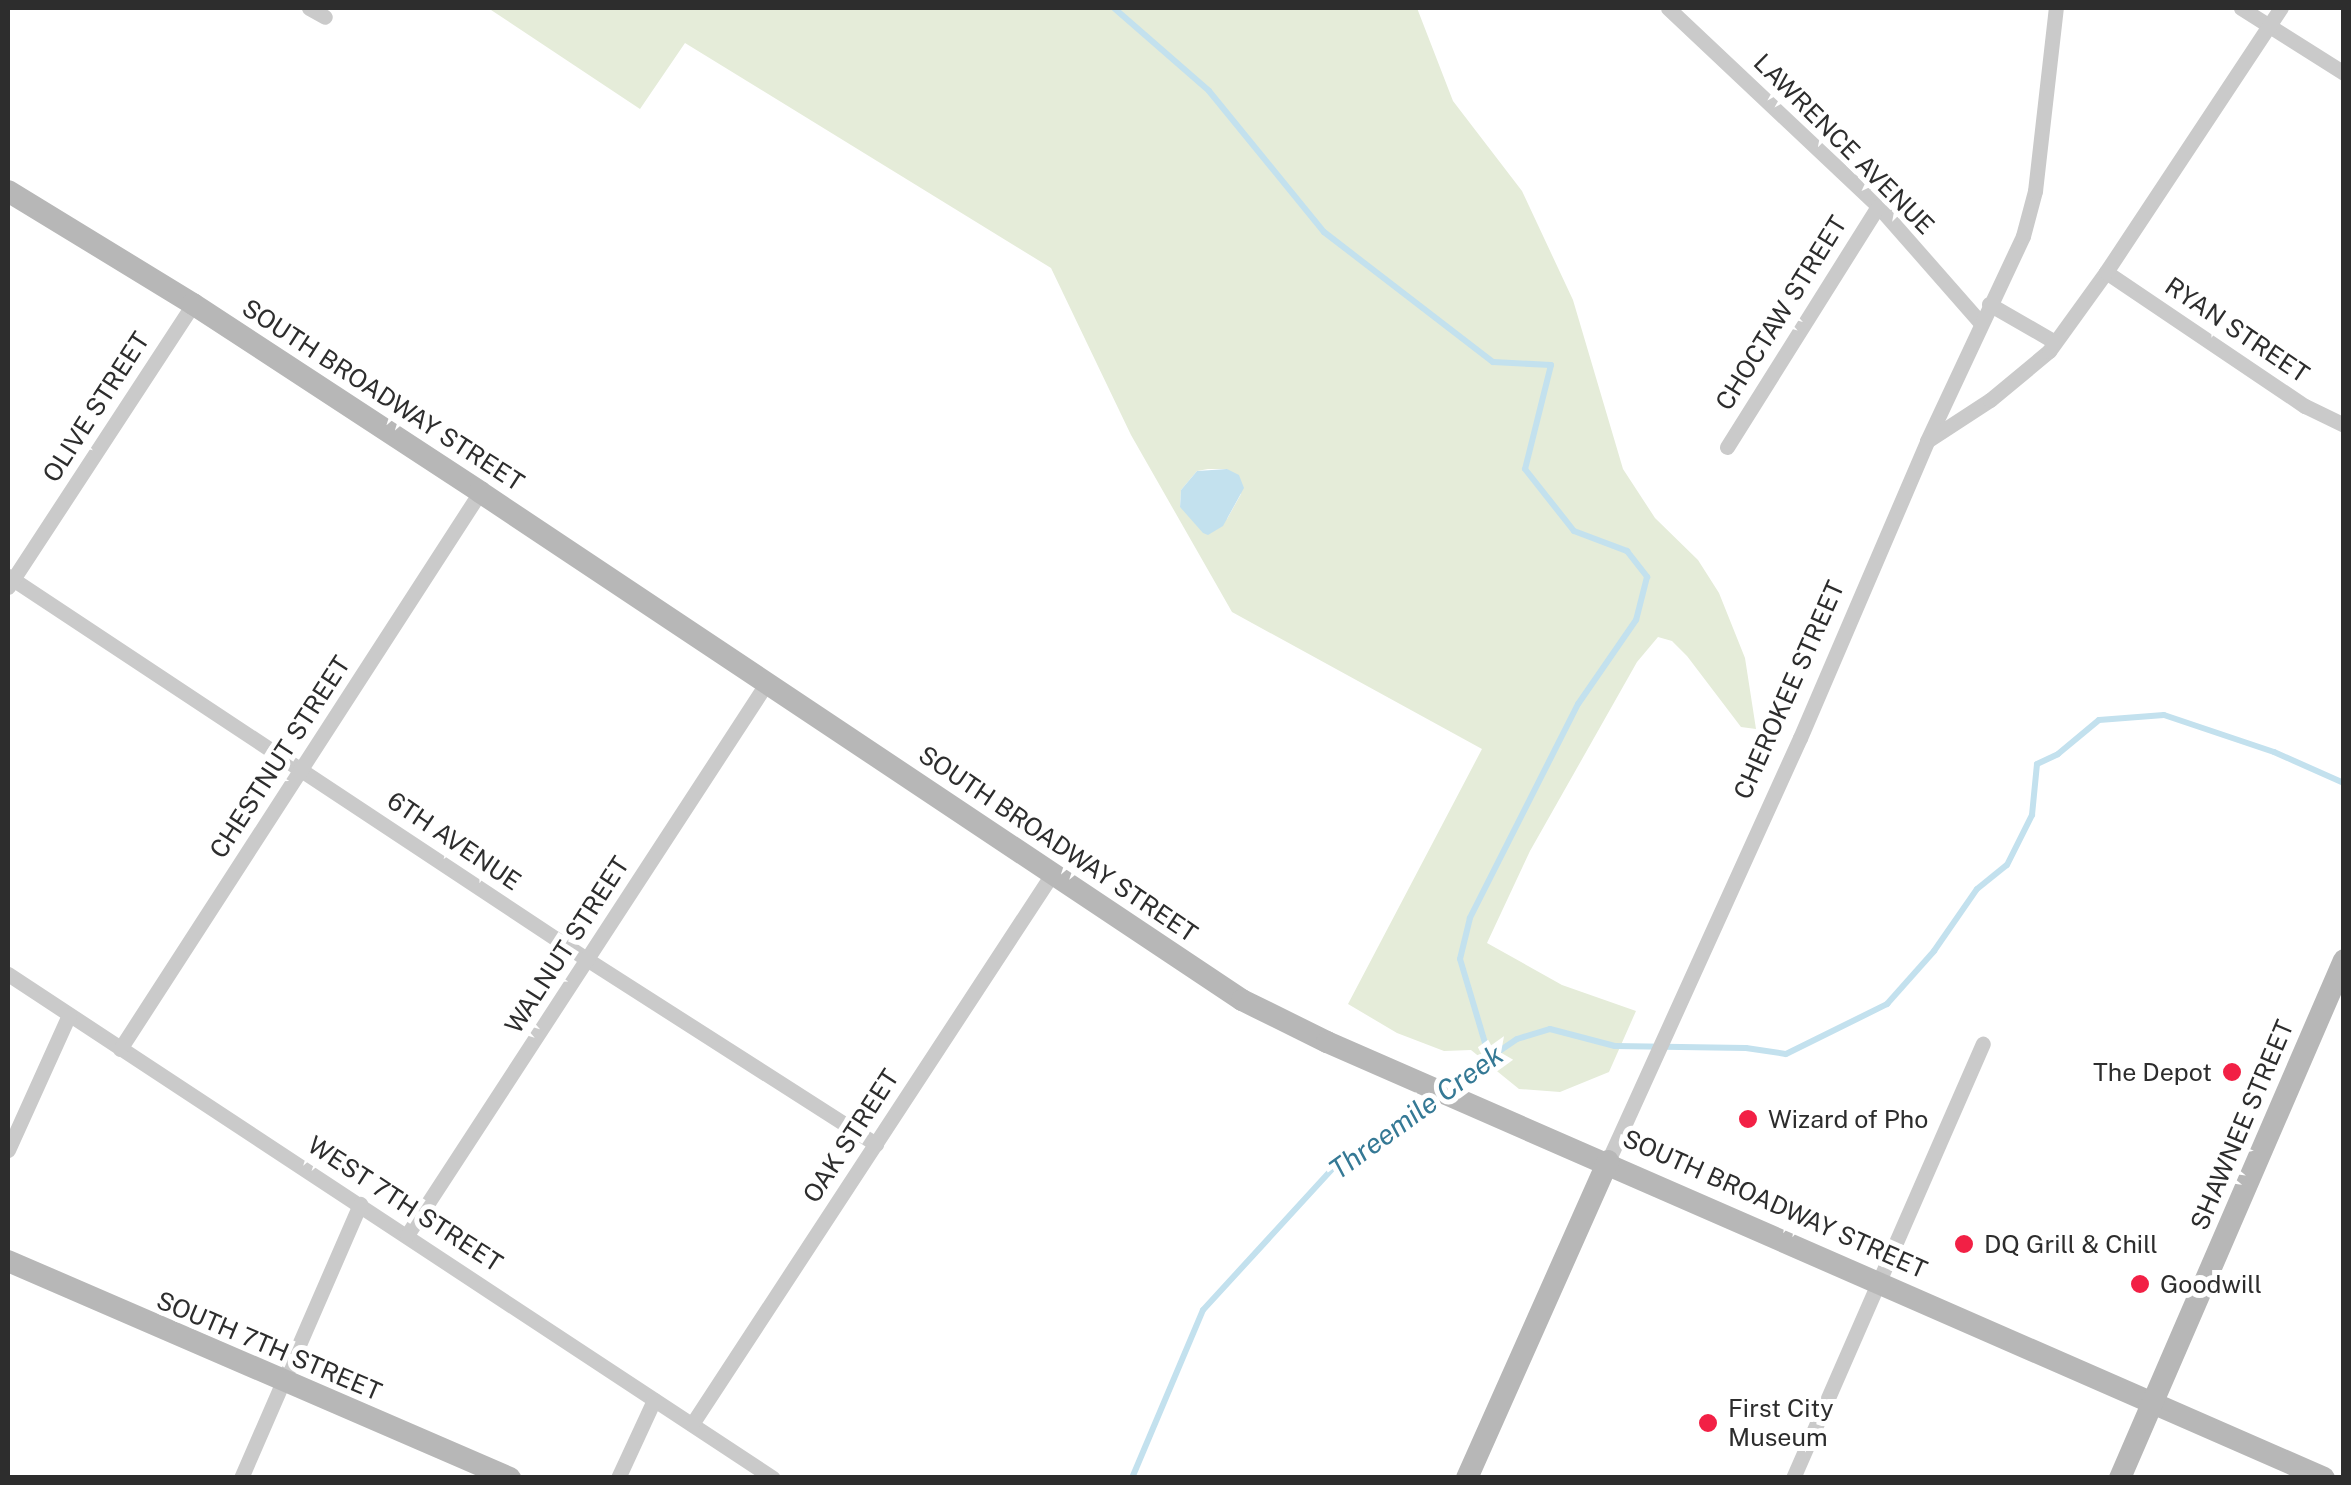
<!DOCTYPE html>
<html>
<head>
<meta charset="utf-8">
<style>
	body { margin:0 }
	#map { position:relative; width:2351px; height:1485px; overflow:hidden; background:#fff; font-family:"Public Sans",sans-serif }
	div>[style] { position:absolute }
	.green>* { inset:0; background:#e5ecd9 }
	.water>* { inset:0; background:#c3e1ee }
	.stream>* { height:6px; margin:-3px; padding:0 3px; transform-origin:3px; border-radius:3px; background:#c3e1ee }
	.street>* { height:15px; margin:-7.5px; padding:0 7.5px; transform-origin:7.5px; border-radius:7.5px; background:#cacaca }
	.secondary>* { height:22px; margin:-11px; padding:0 11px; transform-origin:11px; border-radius:11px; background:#b7b7b7 }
	.dots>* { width:28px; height:28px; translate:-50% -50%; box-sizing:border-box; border:5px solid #fff; border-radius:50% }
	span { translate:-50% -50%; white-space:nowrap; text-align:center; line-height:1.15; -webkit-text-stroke:10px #fff; paint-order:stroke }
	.street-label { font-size:25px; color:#2d2d2d }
	.poi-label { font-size:25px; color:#2d2d2d }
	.right { translate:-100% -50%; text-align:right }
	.left { translate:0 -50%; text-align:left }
	.water-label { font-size:28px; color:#357995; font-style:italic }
	.frame { position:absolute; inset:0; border:10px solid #2d2d2d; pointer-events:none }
</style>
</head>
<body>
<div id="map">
	<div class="green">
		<i style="clip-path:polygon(evenodd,488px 8px,1417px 8px,1453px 101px,1522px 191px,1573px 300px,1623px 469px,1655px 518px,1698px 560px,1719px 593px,1745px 658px,1756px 729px,1741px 727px,1687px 656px,1672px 641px,1658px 637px,1637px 662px,1530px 851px,1487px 943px,1562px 985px,1636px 1011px,1609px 1072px,1560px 1092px,1519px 1089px,1471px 1050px,1444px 1051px,1397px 1033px,1348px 1004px,1482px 749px,1232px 612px,1131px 435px,1051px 268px,685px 43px,640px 109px,488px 8px,1208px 469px,1227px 469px,1241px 494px,1227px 519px,1180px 507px,1181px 490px,1197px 471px,1208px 469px)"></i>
	</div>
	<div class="water">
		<i style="clip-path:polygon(1227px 469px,1239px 475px,1244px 488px,1223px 526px,1208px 535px,1203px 533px,1180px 507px,1181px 490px,1197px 471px)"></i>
	</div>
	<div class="stream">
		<i style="left:1114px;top:8px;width:126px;rotate:41.1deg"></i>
		<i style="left:1209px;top:91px;width:182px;rotate:50.8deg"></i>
		<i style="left:1324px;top:232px;width:213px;rotate:37.6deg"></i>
		<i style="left:1493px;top:362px;width:58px;rotate:3deg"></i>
		<i style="left:1551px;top:365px;width:107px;rotate:104deg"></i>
		<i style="left:1525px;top:469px;width:79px;rotate:51.7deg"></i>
		<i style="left:1574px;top:531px;width:57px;rotate:20.7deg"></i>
		<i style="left:1627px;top:551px;width:33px;rotate:52deg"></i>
		<i style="left:1647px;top:577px;width:44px;rotate:104.3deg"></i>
		<i style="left:1636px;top:620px;width:102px;rotate:124.6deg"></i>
		<i style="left:1578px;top:704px;width:240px;rotate:116.8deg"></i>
		<i style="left:1470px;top:918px;width:42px;rotate:103.7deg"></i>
		<i style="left:1460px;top:959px;width:101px;rotate:73.4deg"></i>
		<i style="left:1445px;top:1088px;width:87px;rotate:-34.2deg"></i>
		<i style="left:1517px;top:1039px;width:34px;rotate:-17deg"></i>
		<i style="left:1550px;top:1029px;width:67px;rotate:14.7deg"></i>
		<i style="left:1615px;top:1046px;width:131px;rotate:0.9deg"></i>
		<i style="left:1746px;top:1048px;width:40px;rotate:8.5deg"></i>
		<i style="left:1786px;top:1054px;width:113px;rotate:-26.3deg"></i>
		<i style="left:1887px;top:1004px;width:71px;rotate:-48.4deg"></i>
		<i style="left:1934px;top:951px;width:75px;rotate:-55.3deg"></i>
		<i style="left:1977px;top:889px;width:38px;rotate:-39deg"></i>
		<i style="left:2007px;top:865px;width:56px;rotate:-63.4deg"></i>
		<i style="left:2032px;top:815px;width:51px;rotate:-84.4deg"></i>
		<i style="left:2037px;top:764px;width:23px;rotate:-25deg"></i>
		<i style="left:2058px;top:754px;width:53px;rotate:-39.7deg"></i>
		<i style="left:2099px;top:720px;width:65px;rotate:-4.4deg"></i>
		<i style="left:2164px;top:715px;width:116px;rotate:18.6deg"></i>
		<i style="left:2274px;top:752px;width:77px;rotate:23.9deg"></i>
		<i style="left:1132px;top:1478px;width:182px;rotate:-67.1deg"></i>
		<i style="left:1203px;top:1310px;width:197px;rotate:-47.5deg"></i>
		<i style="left:1336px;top:1165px;width:121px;rotate:-35.3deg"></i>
	</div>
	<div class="street">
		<i style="left:309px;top:8px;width:18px;rotate:29deg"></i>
		<i style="left:1668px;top:8px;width:289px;rotate:43.3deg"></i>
		<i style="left:1878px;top:206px;width:154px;rotate:48.7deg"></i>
		<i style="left:2241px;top:8px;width:122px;rotate:32.3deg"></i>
		<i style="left:2106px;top:272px;width:240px;rotate:34deg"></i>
		<i style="left:2305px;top:406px;width:43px;rotate:26deg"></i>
		<i style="left:1989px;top:304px;width:76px;rotate:29.9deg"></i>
		<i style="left:1927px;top:441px;width:226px;rotate:-64.9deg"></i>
		<i style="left:2023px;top:236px;width:47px;rotate:-75.1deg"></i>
		<i style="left:2035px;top:191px;width:184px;rotate:-83.5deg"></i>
		<i style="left:1727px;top:447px;width:284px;rotate:-57.9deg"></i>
		<i style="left:8px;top:576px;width:696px;rotate:33.51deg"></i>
		<i style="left:588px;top:960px;width:342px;rotate:32.6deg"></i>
		<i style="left:8px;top:587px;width:338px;rotate:-56.8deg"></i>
		<i style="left:8px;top:974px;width:916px;rotate:33.38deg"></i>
		<i style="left:120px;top:1049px;width:663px;rotate:-57.12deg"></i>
		<i style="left:8px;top:1150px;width:148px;rotate:-65.7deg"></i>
		<i style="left:1608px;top:1161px;width:465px;rotate:-65.6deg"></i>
		<i style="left:1800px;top:738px;width:323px;rotate:-66.8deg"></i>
		<i style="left:1927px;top:441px;width:75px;rotate:-33.1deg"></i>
		<i style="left:1990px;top:400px;width:77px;rotate:-39.7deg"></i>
		<i style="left:2049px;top:351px;width:97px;rotate:-54.2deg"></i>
		<i style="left:2106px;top:272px;width:317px;rotate:-56.5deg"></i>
		<i style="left:407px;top:1235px;width:661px;rotate:-56.91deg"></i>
		<i style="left:692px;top:1424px;width:657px;rotate:-56.79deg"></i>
		<i style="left:241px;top:1478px;width:299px;rotate:-66.5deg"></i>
		<i style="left:618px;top:1478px;width:86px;rotate:-65.2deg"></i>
		<i style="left:1793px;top:1478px;width:474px;rotate:-66.4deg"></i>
	</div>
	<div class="secondary">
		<i style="left:8px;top:191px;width:217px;rotate:31.4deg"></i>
		<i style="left:193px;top:304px;width:343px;rotate:33.2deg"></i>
		<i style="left:480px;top:492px;width:916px;rotate:33.69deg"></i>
		<i style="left:1242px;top:1000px;width:95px;rotate:26.3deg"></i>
		<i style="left:1327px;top:1042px;width:1088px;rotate:23.62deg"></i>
		<i style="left:8px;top:1261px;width:547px;rotate:23.38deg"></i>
		<i style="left:1467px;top:1478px;width:347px;rotate:-66deg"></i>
		<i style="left:2120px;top:1478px;width:564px;rotate:-66.61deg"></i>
	</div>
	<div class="dots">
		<i style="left:2232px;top:1072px;background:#f22045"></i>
		<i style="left:1748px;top:1119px;background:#f22045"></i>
		<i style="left:1964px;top:1244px;background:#f22045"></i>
		<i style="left:2140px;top:1284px;background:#f22045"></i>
		<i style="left:1708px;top:1423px;background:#f22045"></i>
	</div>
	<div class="street-label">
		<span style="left:1844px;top:144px;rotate:45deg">LAWRENCE AVENUE</span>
		<span style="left:1781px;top:313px;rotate:-58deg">CHOCTAW STREET</span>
		<span style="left:2237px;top:330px;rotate:34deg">RYAN STREET</span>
		<span style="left:383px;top:395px;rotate:33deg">SOUTH BROADWAY STREET</span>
		<span style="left:96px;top:407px;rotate:-57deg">OLIVE STREET</span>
		<span style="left:1789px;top:690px;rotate:-66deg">CHEROKEE STREET</span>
		<span style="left:280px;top:757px;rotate:-57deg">CHESTNUT STREET</span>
		<span style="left:454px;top:841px;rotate:34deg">6TH AVENUE</span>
		<span style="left:1058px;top:844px;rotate:34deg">SOUTH BROADWAY STREET</span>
		<span style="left:567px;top:945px;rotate:-57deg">WALNUT STREET</span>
		<span style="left:2242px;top:1125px;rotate:-67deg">SHAWNEE STREET</span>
		<span style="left:851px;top:1136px;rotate:-57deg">OAK STREET</span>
		<span style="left:405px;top:1204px;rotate:33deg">WEST 7TH STREET</span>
		<span style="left:1775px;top:1204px;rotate:24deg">SOUTH BROADWAY STREET</span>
		<span style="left:269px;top:1346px;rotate:23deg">SOUTH 7TH STREET</span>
	</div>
	<div class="poi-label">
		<span class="right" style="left:2212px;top:1072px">The Depot</span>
		<span class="left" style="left:1768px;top:1119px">Wizard of Pho</span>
		<span class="left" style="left:1984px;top:1244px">DQ Grill &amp; Chill</span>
		<span class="left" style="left:2160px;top:1284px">Goodwill</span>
		<span class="left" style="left:1728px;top:1423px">First City<br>Museum</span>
	</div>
	<div class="water-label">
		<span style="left:1416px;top:1112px;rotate:-36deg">Threemile Creek</span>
	</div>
	<div class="frame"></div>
</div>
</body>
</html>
